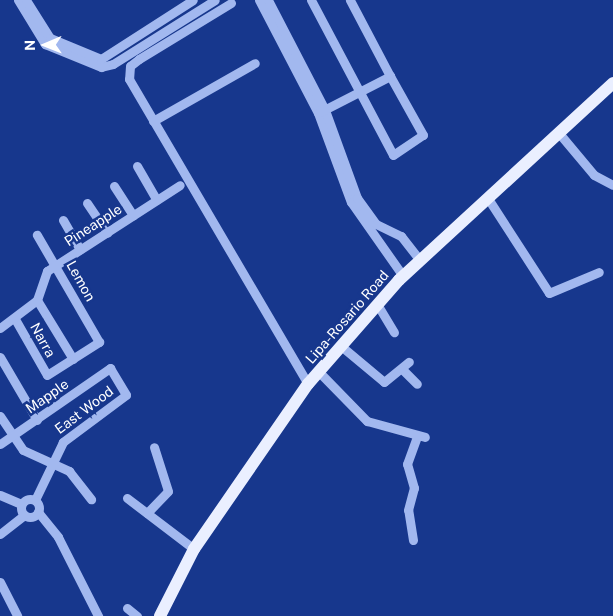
<!DOCTYPE html>
<html>
<head>
<meta charset="utf-8">
<style>
	body { margin:0 }
	#map { position:relative; width:613px; height:616px; overflow:hidden; background:#17378d; font-family:"Public Sans",sans-serif }
	div>[style] { position:absolute }
	.minor>* { height:9px; margin:-4.5px; padding:0 4.5px; transform-origin:4.5px; border-radius:4.5px; background:#a2b8ef }
	.minor>.ring { margin:-4.5px; padding:0; box-sizing:content-box; background:none; border:9px solid #a2b8ef; border-radius:50% }
	.major>* { height:12px; margin:-6px; padding:0 6px; transform-origin:6px; border-radius:6px; background:#eaefff }
	span { translate:-50% -50%; white-space:nowrap; text-align:center; line-height:1.15; -webkit-text-stroke:5px #17378d; paint-order:stroke }
	.street-label { font-size:14px; color:#fff }
	.north { position:absolute; left:20px; top:20px; width:50px; height:50px; -webkit-text-stroke:4px #17378d; paint-order:stroke; rotate:269deg; font-size:14px; font-weight:700; line-height:20px; text-align:center; color:#fff }
	.north::after { content:''; display:block; margin:auto; width:18px; height:22px; background:#fff; clip-path:polygon(50% 0,100% 100%,50% 72%,0 100%) }
</style>
</head>
<body>
<div id="map">
	<div class="minor">
		<i style="left:18px;top:0;width:52px;rotate:58.5deg"></i>
		<i style="left:45px;top:44px;width:61px;rotate:22.3deg"></i>
		<i style="left:101px;top:67px;width:12px;rotate:-14deg"></i>
		<i style="left:113px;top:64px;width:120px;rotate:-32.1deg"></i>
		<i style="left:26px;top:0;width:45px;rotate:57.7deg"></i>
		<i style="left:50px;top:38px;width:55px;rotate:22.4deg"></i>
		<i style="left:101px;top:59px;width:109px;rotate:-32.7deg"></i>
		<i style="left:259px;top:0;width:127px;rotate:62.4deg"></i>
		<i style="left:318px;top:113px;width:95px;rotate:69.7deg"></i>
		<i style="left:351px;top:202px;width:90px;rotate:54.9deg"></i>
		<i style="left:268px;top:0;width:124px;rotate:62.6deg"></i>
		<i style="left:325px;top:110px;width:94px;rotate:70deg"></i>
		<i style="left:357px;top:198px;width:32px;rotate:54deg"></i>
		<i style="left:376px;top:224px;width:28px;rotate:26deg"></i>
		<i style="left:401px;top:236px;width:31px;rotate:52deg"></i>
		<i style="left:311px;top:0;width:175px;rotate:62.1deg"></i>
		<i style="left:393px;top:155px;width:36px;rotate:-34deg"></i>
		<i style="left:423px;top:135px;width:68px;rotate:-119.2deg"></i>
		<i style="left:231px;top:3px;width:108px;rotate:148.7deg"></i>
		<i style="left:139px;top:59px;width:11px;rotate:142deg"></i>
		<i style="left:130px;top:66px;width:13px;rotate:94deg"></i>
		<i style="left:129px;top:79px;width:354px;rotate:59.6deg"></i>
		<i style="left:320px;top:112px;width:79px;rotate:-27.2deg"></i>
		<i style="left:390px;top:76px;width:86px;rotate:-117.8deg"></i>
		<i style="left:153px;top:121px;width:117px;rotate:-29.6deg"></i>
		<i style="left:558px;top:132px;width:56px;rotate:50.1deg"></i>
		<i style="left:594px;top:175px;width:21px;rotate:28deg"></i>
		<i style="left:137px;top:166px;width:39px;rotate:60deg"></i>
		<i style="left:114px;top:186px;width:35px;rotate:57deg"></i>
		<i style="left:487px;top:197px;width:114px;rotate:57.1deg"></i>
		<i style="left:549px;top:293px;width:54px;rotate:-22.8deg"></i>
		<i style="left:87px;top:203px;width:36px;rotate:56deg"></i>
		<i style="left:63px;top:220px;width:34px;rotate:60deg"></i>
		<i style="left:37px;top:300px;width:69px;rotate:58.6deg"></i>
		<i style="left:377px;top:304px;width:33px;rotate:59deg"></i>
		<i style="left:15px;top:319px;width:64px;rotate:60.3deg"></i>
		<i style="left:47px;top:375px;width:62px;rotate:-32.4deg"></i>
		<i style="left:99px;top:342px;width:124px;rotate:-120.1deg"></i>
		<i style="left:0;top:328px;width:46px;rotate:-37.1deg"></i>
		<i style="left:37px;top:300px;width:31px;rotate:-71deg"></i>
		<i style="left:47px;top:271px;width:158px;rotate:-32.9deg"></i>
		<i style="left:341px;top:346px;width:56px;rotate:39.9deg"></i>
		<i style="left:384px;top:382px;width:32px;rotate:-39deg"></i>
		<i style="left:0;top:357px;width:73px;rotate:59.6deg"></i>
		<i style="left:402px;top:369px;width:21px;rotate:45deg"></i>
		<i style="left:319px;top:372px;width:69px;rotate:45.6deg"></i>
		<i style="left:367px;top:421px;width:60px;rotate:15.4deg"></i>
		<i style="left:0;top:416px;width:41px;rotate:55.9deg"></i>
		<i style="left:23px;top:450px;width:51px;rotate:24.5deg"></i>
		<i style="left:69px;top:471px;width:36px;rotate:52deg"></i>
		<i style="left:0;top:444px;width:134px;rotate:-34.6deg"></i>
		<i style="left:110px;top:368px;width:31px;rotate:59deg"></i>
		<i style="left:126px;top:395px;width:79px;rotate:143.3deg"></i>
		<i style="left:63px;top:442px;width:64px;rotate:115.8deg"></i>
		<i style="left:0;top:495px;width:23px;rotate:23deg"></i>
		<i style="left:127px;top:498px;width:84px;rotate:37.3deg"></i>
		<i class="ring" style="left:21px;top:499px;width:9px;height:9px"></i>
		<i style="left:38px;top:512px;width:32px;rotate:51deg"></i>
		<i style="left:58px;top:537px;width:89px;rotate:63.1deg"></i>
		<i style="left:147px;top:513px;width:30px;rotate:-46deg"></i>
		<i style="left:168px;top:491px;width:46px;rotate:-107.7deg"></i>
		<i style="left:0;top:534px;width:31px;rotate:-38deg"></i>
		<i style="left:413px;top:540px;width:30px;rotate:-99deg"></i>
		<i style="left:408px;top:510px;width:23px;rotate:-75deg"></i>
		<i style="left:414px;top:488px;width:25px;rotate:-106deg"></i>
		<i style="left:407px;top:464px;width:30px;rotate:-70deg"></i>
		<i style="left:0;top:582px;width:38px;rotate:63deg"></i>
		<i style="left:127px;top:608px;width:13px;rotate:39deg"></i>
	</div>
	<div class="major">
		<i style="left:160px;top:616px;width:75px;rotate:-63.1deg"></i>
		<i style="left:194px;top:549px;width:201px;rotate:-55.4deg"></i>
		<i style="left:308px;top:384px;width:138px;rotate:-48.8deg"></i>
		<i style="left:399px;top:280px;width:291px;rotate:-42.6deg"></i>
	</div>
	<div class="street-label">
		<span style="left:93px;top:225px;rotate:-33deg">Pineapple</span>
		<span style="left:81px;top:281px;rotate:61deg">Lemon</span>
		<span style="left:347px;top:317px;rotate:-49deg">Lipa-Rosario Road</span>
		<span style="left:43px;top:340px;rotate:61deg">Narra</span>
		<span style="left:47px;top:396px;rotate:-35deg">Mapple</span>
		<span style="left:84px;top:410px;rotate:-37deg">East Wood</span>
	</div>
	<div class="north">N</div>
</div>
</body>
</html>
